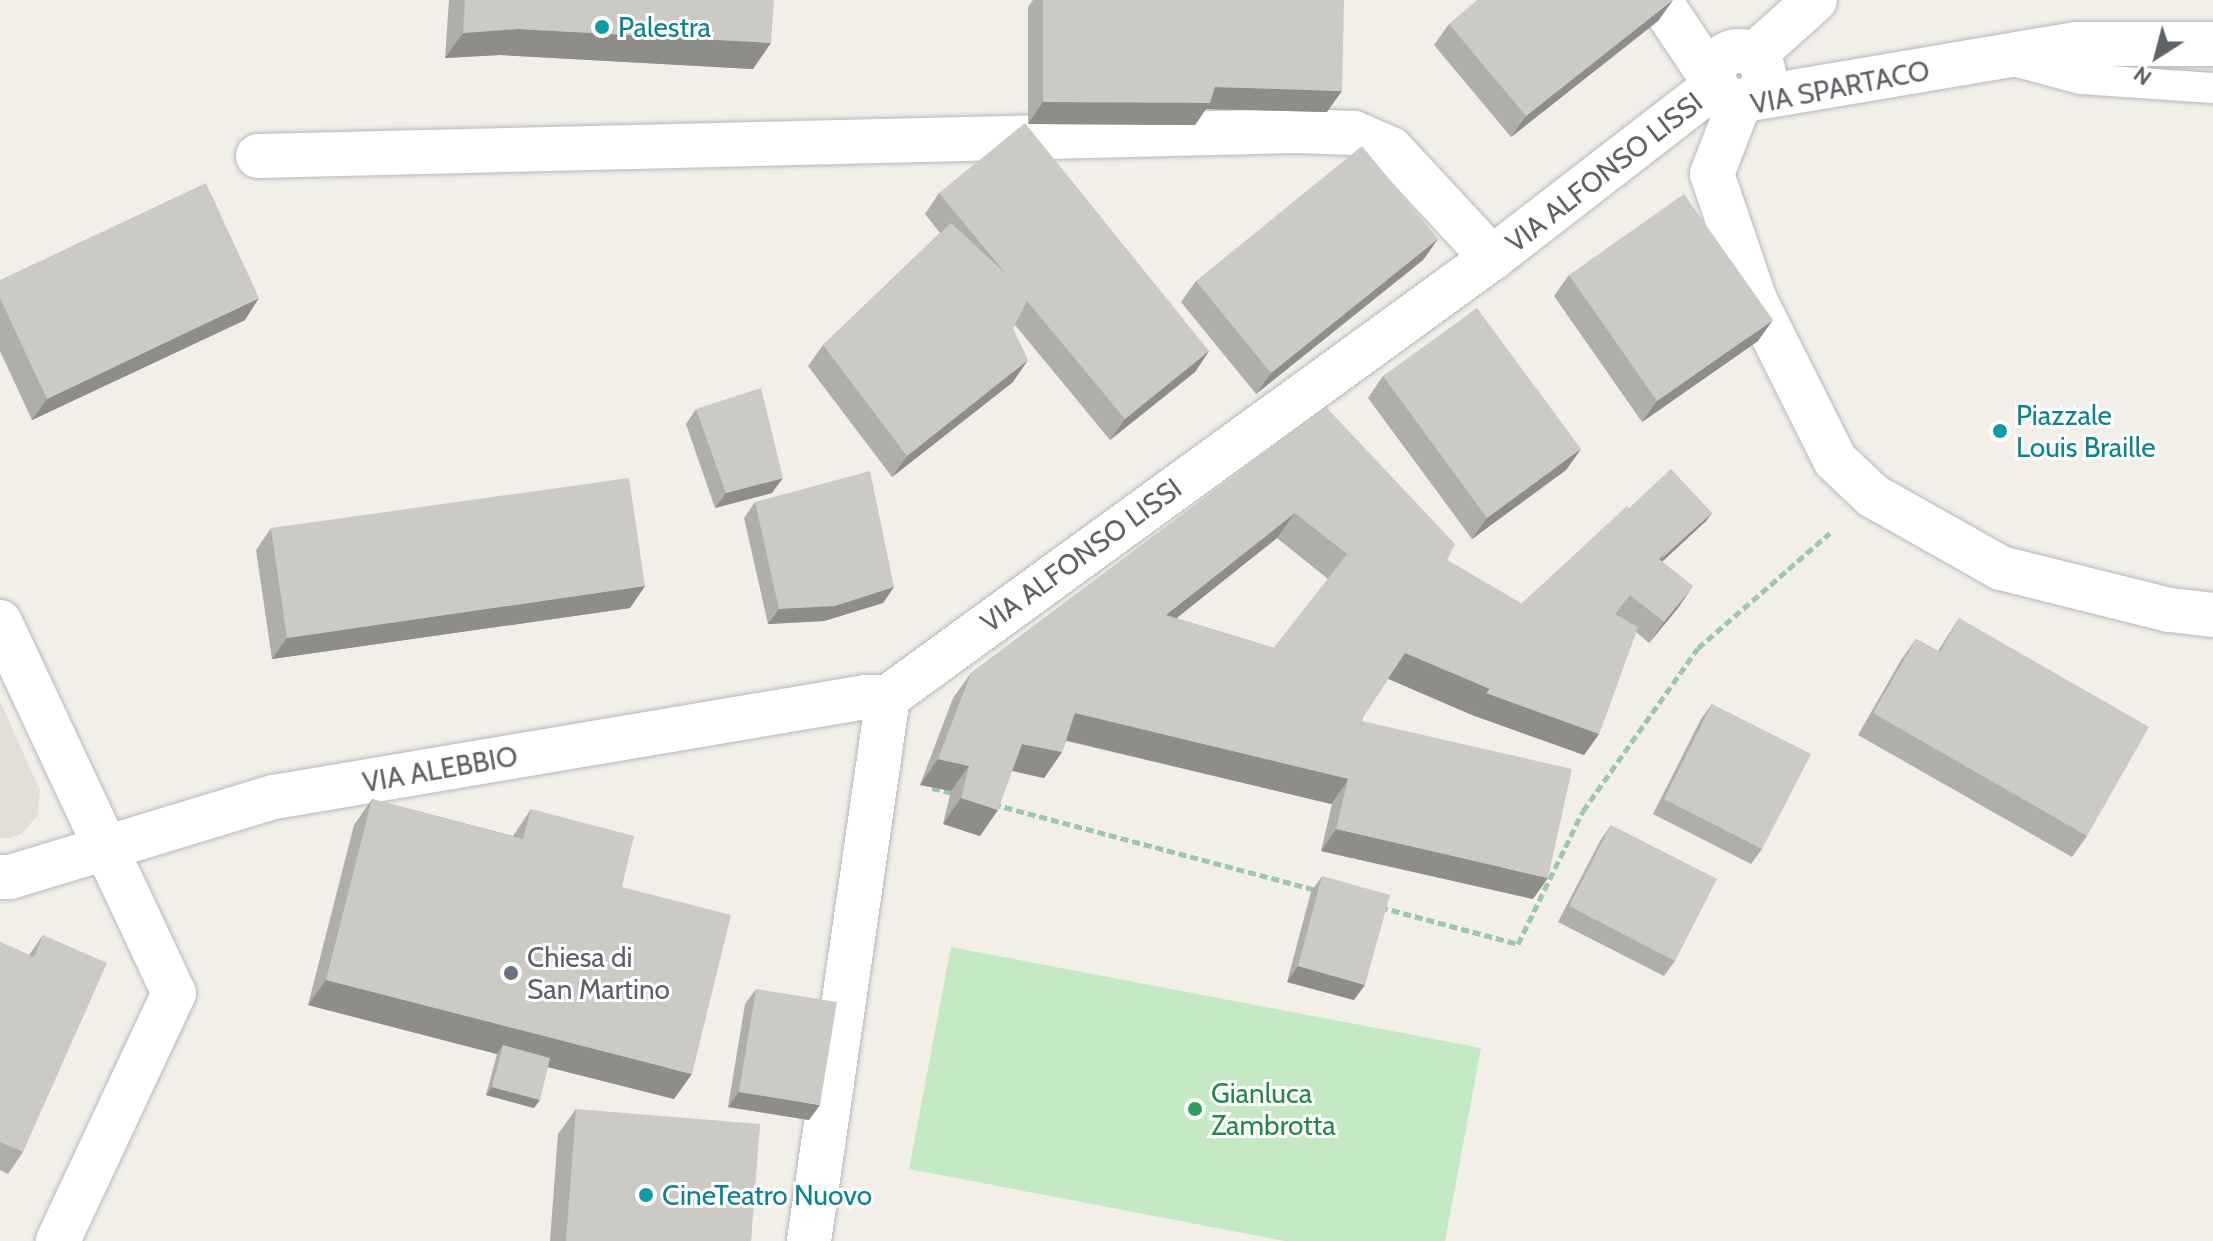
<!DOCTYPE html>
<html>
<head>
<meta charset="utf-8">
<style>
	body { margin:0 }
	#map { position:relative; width:2213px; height:1241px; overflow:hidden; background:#f1efe8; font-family:Cabin,sans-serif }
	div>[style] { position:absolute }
	.education>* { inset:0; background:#e1ded6 }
	.green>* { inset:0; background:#c5e8c5 }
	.path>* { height:5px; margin-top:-2.5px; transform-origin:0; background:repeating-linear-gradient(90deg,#9cc7a9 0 8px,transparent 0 12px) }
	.roads { filter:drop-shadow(0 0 2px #b5b8bc) drop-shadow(0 0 2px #b5b8bc) }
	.lane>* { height:30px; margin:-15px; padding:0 15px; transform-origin:15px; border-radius:15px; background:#fff }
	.street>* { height:44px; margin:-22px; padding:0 22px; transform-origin:22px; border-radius:22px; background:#fff }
	.street>.ring { margin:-22px; padding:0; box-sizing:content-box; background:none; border:44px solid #fff; border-radius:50% }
	.wall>* { inset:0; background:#afaea9 }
	.shaded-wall>* { inset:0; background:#8f8d8a }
	.building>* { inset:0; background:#cccac5 }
	.dots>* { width:22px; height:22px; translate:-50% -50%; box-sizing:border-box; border:4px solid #fff; border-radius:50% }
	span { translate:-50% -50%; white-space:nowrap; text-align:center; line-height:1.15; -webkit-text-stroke:6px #fff; paint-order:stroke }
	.culture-label { font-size:28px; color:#0d838f }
	.left { translate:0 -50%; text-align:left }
	.street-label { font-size:28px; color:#5f6368 }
	.worship-label { font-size:28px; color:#5b616d }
	.leisure-label { font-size:28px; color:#27864d }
	.north { position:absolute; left:2117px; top:16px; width:80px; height:80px; -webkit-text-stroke:6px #fff; paint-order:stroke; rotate:216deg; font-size:22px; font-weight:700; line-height:32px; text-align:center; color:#5f6368 }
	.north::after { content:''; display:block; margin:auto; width:28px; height:36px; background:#5f6368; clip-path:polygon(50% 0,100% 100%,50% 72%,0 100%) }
</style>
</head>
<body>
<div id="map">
	<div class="education">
		<i style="clip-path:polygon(0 701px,40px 790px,38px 815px,21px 834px,10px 838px,0 838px)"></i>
	</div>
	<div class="green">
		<i style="clip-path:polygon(951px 947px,1481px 1048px,1445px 1241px,1285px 1241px,909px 1169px)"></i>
	</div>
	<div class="path">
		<i style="left:932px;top:788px;width:26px;rotate:13deg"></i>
		<i style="left:993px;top:804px;width:334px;rotate:14.9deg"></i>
		<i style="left:1380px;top:907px;width:143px;rotate:15deg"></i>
		<i style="left:1518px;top:944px;width:148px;rotate:-64deg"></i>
		<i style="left:1583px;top:811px;width:199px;rotate:-54.8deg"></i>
		<i style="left:1698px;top:648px;width:175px;rotate:-41.1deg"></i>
	</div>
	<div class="roads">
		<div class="lane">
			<i style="left:2010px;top:60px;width:73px;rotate:15deg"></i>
			<i style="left:2081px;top:79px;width:132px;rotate:3.9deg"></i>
		</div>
		<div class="street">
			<i style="left:2213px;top:44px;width:137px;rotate:180deg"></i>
			<i style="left:2076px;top:44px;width:341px;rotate:170.4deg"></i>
			<i style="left:1740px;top:101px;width:78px;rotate:111deg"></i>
			<i style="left:1712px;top:174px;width:133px;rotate:71.2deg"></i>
			<i style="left:1755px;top:300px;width:179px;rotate:63.4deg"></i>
			<i style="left:1835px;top:460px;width:52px;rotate:43.5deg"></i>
			<i style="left:1873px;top:496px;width:147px;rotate:29.4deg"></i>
			<i style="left:2001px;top:568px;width:174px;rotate:14deg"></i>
			<i style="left:2170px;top:610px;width:43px;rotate:6.6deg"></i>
			<i class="ring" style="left:1714px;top:51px;width:6px;height:6px"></i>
			<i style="left:1754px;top:55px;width:82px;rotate:-42deg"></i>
			<i style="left:258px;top:156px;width:1039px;rotate:-1.38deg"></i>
			<i style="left:1297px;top:131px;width:57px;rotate:2deg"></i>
			<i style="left:1354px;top:133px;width:40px;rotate:23.4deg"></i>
			<i style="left:1391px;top:149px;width:149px;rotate:47.2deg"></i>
			<i style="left:0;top:622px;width:410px;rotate:64.9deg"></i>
			<i style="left:174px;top:993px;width:274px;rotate:115.1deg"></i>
			<i style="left:0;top:877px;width:10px"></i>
			<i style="left:10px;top:877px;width:276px;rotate:-16.9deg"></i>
			<i style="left:274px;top:797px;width:600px;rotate:-9.59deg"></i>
			<i style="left:866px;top:697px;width:22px"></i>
			<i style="left:809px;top:1241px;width:550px;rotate:-81.74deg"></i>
			<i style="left:888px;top:697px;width:747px;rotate:-36.01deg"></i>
			<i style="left:1492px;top:258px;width:283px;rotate:-37.7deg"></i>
			<i style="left:1716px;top:85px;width:102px;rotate:-123.8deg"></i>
		</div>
	</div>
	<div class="wall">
		<i style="clip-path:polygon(449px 0,774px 0,753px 69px,500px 55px,445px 58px)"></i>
		<i style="clip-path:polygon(1033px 0,1344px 0,1327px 112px,1206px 109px,1195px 125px,1028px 124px,1028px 7px)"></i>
		<i style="clip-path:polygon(1673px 0,1658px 21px,1511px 137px,1434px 45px,1449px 24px)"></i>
		<i style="clip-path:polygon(939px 193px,1209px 351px,1195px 372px,1110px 440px,1015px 325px,1013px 328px,1013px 382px,892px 477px,808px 366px,823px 345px,940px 233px,925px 214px)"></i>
		<i style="clip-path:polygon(1438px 239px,1423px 260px,1256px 394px,1181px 302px,1196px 281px)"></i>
		<i style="clip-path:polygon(1569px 275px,1758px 341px,1642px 422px,1554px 296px)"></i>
		<i style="clip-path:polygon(0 280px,245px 320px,32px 420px,0 351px)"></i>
		<i style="clip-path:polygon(1383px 376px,1581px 449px,1566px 470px,1472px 539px,1368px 398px)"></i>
		<i style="clip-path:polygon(evenodd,1326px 407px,1447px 560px,1520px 605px,1629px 508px,1712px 513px,1706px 521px,1662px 562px,1678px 608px,1649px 643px,1636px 632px,1599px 734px,1584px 755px,1472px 715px,1388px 679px,1363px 717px,1362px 721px,1533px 899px,1321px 851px,1332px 804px,1066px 741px,1062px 752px,1044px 778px,1012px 771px,980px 836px,943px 824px,951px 791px,920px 785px,953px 698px,971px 673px,1326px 407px,1277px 538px,1328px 579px,1274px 648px,1176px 618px,1277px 538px)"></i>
		<i style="clip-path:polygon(696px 409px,772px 493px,715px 508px,686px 424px)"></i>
		<i style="clip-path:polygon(755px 502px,894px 587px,883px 603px,824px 621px,768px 624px,744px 518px)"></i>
		<i style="clip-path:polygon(271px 528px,645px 586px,630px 608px,272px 659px,256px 550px)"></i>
		<i style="clip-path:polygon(1959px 618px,2087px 836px,2072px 857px,1858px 735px,1901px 660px,1916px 639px,1938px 651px)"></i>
		<i style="clip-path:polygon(1712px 704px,1762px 849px,1751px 864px,1653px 814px,1701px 719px)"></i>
		<i style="clip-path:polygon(372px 799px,513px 836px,531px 809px,622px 887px,674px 1099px,548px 1067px,534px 1108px,486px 1095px,497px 1054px,308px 1005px,354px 825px)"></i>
		<i style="clip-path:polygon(1611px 825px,1675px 961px,1664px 976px,1558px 922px,1600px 841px)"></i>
		<i style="clip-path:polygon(1322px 876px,1354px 1000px,1287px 982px,1311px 892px)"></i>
		<i style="clip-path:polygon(43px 935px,23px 1152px,8px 1174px,0 1170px,0 942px,29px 955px)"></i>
		<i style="clip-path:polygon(756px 989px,809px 1120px,728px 1107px,745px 1004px)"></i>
		<i style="clip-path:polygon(576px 1109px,751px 1241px,550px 1241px,558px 1134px)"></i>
	</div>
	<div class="shaded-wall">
		<i style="clip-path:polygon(1673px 0,1658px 21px,1511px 137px,1526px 116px)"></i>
		<i style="clip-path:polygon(518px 29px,771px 43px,753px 69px,500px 55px,445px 58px,463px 33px)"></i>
		<i style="clip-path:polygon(1215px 87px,1342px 91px,1327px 112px,1206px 109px,1195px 125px,1028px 124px,1043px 102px)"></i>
		<i style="clip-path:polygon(1438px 239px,1423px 260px,1256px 394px,1271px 373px)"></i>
		<i style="clip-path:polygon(259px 298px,245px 320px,32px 420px,47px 399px)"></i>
		<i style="clip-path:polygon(1773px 320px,1758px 341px,1642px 422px,1657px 401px)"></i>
		<i style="clip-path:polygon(1209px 351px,1195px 372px,1110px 440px,1125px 419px)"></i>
		<i style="clip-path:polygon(1028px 360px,1013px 382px,892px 477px,907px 456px)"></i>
		<i style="clip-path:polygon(1581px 449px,1566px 470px,1472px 539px,1487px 518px)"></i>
		<i style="clip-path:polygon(783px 478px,772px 493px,715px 508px,726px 493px)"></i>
		<i style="clip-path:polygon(1295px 513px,1277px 538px,1148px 641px,1166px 615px)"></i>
		<i style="clip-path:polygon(1712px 513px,1706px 521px,1653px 570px,1659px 559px)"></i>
		<i style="clip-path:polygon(645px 586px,630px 608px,272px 659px,287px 638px)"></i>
		<i style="clip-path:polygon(1693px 586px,1678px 608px,1649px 643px,1664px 622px)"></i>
		<i style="clip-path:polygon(894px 587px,883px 603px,824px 621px,768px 624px,779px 609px)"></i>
		<i style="clip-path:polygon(1405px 653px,1490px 689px,1472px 715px,1387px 678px)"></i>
		<i style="clip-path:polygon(1486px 693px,1599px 734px,1584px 755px,1472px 715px)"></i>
		<i style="clip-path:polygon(1075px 713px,1349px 779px,1331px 804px,1057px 738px)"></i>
		<i style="clip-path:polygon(1022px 744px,1062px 752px,1044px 778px,1004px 769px)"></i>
		<i style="clip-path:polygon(938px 759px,969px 766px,951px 791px,920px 785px)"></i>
		<i style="clip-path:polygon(961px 798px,998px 810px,980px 836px,943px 824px)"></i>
		<i style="clip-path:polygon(1336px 829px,1548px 878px,1533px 899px,1321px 851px)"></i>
		<i style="clip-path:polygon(1298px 966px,1365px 985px,1354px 1000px,1287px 982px)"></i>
		<i style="clip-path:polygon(326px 980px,692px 1074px,674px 1099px,500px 1055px,503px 1045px,497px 1054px,308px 1005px)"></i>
		<i style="clip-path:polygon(492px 1087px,540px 1100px,534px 1108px,486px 1095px)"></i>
		<i style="clip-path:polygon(739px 1092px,820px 1105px,809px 1120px,728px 1107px)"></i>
	</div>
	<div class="building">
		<i style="clip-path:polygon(465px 0,774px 0,771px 43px,518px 29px,463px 33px)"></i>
		<i style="clip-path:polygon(1043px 0,1344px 0,1342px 91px,1215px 87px,1210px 103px,1043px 102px)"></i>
		<i style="clip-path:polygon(1477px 0,1673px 0,1526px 116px,1449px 24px)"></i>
		<i style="clip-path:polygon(1025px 123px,1209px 351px,1125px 419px,1027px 301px,1013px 328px,1028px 360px,907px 456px,823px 345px,951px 223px,1007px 275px,939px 193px)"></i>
		<i style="clip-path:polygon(1362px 146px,1438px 239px,1271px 373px,1196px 281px)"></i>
		<i style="clip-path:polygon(206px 183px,259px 298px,47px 399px,0 298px,0 280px)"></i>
		<i style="clip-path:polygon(1684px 194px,1773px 320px,1657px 401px,1569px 275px)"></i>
		<i style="clip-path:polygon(1477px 308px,1581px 449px,1487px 518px,1383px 376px)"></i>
		<i style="clip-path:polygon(761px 388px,783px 478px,726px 493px,696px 409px)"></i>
		<i style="clip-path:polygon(evenodd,1326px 407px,1455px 544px,1447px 560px,1521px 603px,1490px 689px,1405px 653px,1363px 717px,1349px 779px,1075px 713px,1062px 752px,1022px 744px,998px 810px,961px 798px,969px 766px,938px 759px,971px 673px,1326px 407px,1295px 513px,1347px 554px,1274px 648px,1166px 615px,1295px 513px)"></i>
		<i style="clip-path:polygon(1671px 469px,1712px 513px,1660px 560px,1668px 549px,1629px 508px)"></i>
		<i style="clip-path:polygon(870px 471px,894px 587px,835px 606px,779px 609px,755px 502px)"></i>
		<i style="clip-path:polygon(629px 478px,645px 586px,287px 638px,271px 528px)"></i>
		<i style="clip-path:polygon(1627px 506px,1668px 549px,1659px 559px,1693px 586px,1664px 622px,1630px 595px,1615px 614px,1638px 627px,1599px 734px,1486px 693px,1490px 689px,1520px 605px)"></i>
		<i style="clip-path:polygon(1959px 618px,2149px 727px,2087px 836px,1873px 713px,1916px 639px,1940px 652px)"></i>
		<i style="clip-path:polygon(1712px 704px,1811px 754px,1762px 849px,1664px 799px)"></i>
		<i style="clip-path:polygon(1362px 721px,1572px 769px,1548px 878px,1336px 829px)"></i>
		<i style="clip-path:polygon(372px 799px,523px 839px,531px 809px,634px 836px,622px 887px,731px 915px,692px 1074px,326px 980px)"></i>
		<i style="clip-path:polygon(1611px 825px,1717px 879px,1675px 961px,1569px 906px)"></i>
		<i style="clip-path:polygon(1322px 876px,1390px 895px,1365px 985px,1298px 966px)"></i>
		<i style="clip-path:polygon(43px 935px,107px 963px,23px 1152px,0 1142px,0 942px,34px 957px)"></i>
		<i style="clip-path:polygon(756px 989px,837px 1002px,820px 1105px,739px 1092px)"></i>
		<i style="clip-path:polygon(503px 1045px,550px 1058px,540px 1100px,492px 1087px)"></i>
		<i style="clip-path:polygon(576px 1109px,760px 1124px,751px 1241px,566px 1241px)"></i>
	</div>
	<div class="dots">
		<i style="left:602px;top:27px;background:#0f9aa8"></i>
		<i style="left:2000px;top:431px;background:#0f9aa8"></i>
		<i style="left:511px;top:973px;background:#6b7280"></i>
		<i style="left:1195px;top:1109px;background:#2e9e5b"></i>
		<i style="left:646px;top:1195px;background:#0f9aa8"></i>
	</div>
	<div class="culture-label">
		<span class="left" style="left:618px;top:27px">Palestra</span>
		<span class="left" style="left:2016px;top:431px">Piazzale<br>Louis Braille</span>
		<span class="left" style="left:662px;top:1195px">CineTeatro Nuovo</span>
	</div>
	<div class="street-label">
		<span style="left:1840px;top:87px;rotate:-11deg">VIA SPARTACO</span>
		<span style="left:1604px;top:172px;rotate:-38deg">VIA ALFONSO LISSI</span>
		<span style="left:1081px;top:555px;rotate:-36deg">VIA ALFONSO LISSI</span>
		<span style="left:440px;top:769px;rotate:-10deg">VIA ALEBBIO</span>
	</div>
	<div class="worship-label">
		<span class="left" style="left:527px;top:973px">Chiesa di<br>San Martino</span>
	</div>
	<div class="leisure-label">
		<span class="left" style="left:1211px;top:1109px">Gianluca<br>Zambrotta</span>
	</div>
	<div class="north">N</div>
</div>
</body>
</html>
